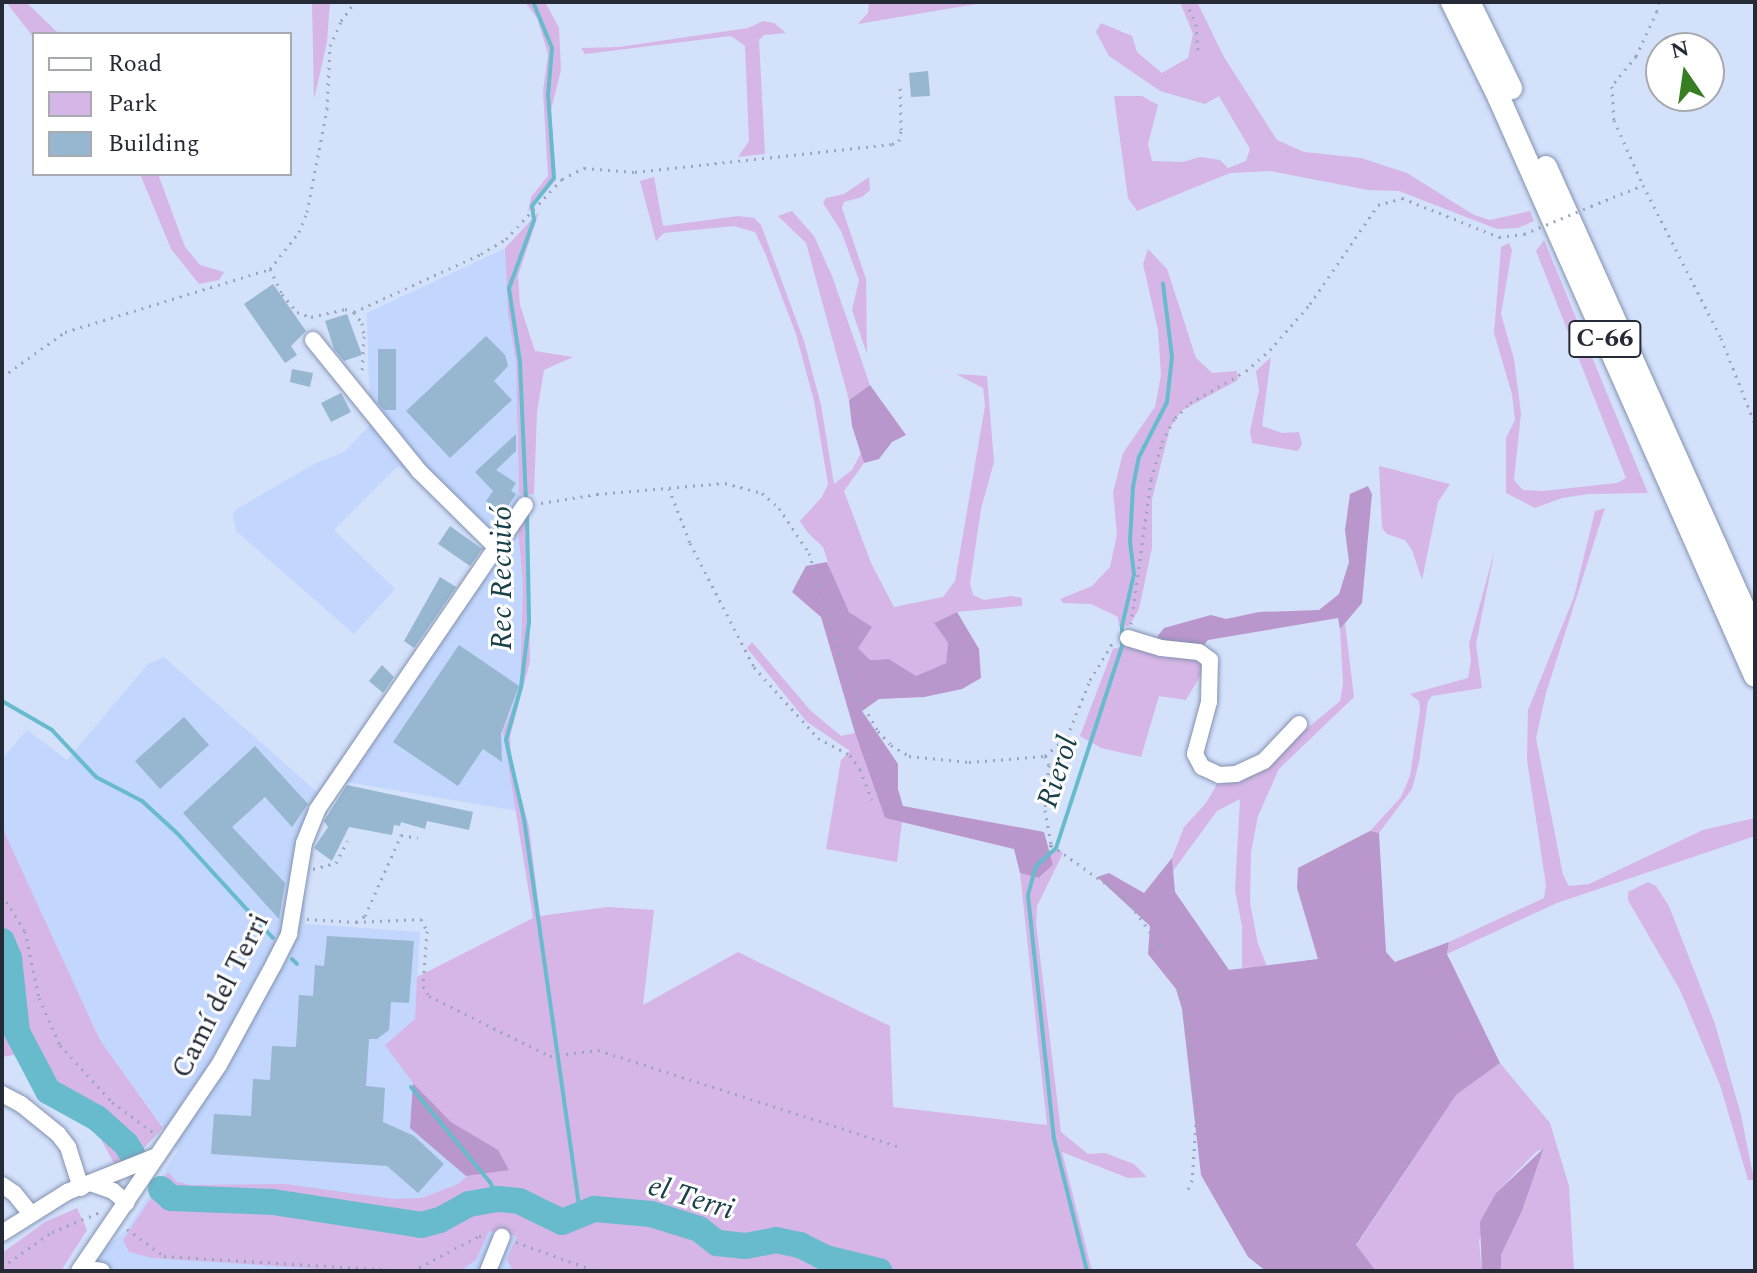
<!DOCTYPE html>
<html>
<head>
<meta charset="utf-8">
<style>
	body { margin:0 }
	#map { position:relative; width:1757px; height:1273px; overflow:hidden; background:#d3e1fb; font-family:Spectral,serif }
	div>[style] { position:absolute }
	.built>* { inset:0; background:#c2d6fe }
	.green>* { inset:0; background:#d6b6e6 }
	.forest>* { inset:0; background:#b996cb }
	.stream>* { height:4px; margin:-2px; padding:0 2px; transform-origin:2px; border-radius:2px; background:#68bbcd }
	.river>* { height:26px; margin:-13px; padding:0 13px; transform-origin:13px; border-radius:13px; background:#68bbcd }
	.building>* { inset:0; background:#96b7cf }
	.path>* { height:3px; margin-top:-1.5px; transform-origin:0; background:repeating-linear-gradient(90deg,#9ba6bc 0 2px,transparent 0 8px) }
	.roads { filter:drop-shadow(0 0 2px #8392b0) drop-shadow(0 0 2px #8392b0) }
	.minor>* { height:16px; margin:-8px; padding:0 8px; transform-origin:8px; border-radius:8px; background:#fff }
	.highway>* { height:22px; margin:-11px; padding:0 11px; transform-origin:11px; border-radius:11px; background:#fff }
	.path-bridge>* { height:3px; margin-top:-1.5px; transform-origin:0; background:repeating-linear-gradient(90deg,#9ba6bc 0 2px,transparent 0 8px) }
	span { translate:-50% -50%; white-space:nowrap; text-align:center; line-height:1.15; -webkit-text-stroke:6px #fff; paint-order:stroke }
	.shield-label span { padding:2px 6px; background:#fff; border:2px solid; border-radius:6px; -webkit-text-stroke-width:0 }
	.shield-label { font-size:26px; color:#242a36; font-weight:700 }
	.street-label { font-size:28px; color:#242a36 }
	.water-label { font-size:30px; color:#1a414a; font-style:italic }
	.frame { position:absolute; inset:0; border:4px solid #242a36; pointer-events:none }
	.legend { position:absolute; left:32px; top:32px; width:260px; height:144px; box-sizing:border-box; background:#fff; border:2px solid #a7aaaf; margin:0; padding:10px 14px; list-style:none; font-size:24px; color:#242a36 }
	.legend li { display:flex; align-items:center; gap:16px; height:40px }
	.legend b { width:40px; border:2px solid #a7aaaf }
	.north { position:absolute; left:1645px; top:32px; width:80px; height:80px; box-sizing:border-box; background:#fff; border:2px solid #a7aaaf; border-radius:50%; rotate:347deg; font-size:22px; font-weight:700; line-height:32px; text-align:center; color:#242a36 }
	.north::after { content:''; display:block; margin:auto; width:28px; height:36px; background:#377d21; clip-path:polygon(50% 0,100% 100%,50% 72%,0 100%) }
</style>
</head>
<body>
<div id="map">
	<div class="built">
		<i style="clip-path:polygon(508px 247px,506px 279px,516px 362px,519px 492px,525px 505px,519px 528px,523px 583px,520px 687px,503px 732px,518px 811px,335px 780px,317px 810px,304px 888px,305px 924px,420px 932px,415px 1020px,386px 1045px,413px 1083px,410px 1128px,460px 1168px,503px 1233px,784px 1271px,79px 1271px,127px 1229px,178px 1150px,169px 1143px,163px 1127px,100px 1040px,2px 827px,2px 759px,27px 730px,67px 760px,148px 664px,164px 657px,317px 792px,489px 548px,399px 465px,334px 530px,395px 589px,354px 634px,236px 531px,233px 515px,235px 510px,314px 464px,344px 452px,370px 425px,367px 313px)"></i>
	</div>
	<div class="green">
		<i style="clip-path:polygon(6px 2px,26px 2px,59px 34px,34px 34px,34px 38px)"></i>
		<i style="clip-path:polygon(312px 2px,330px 2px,327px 42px,314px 99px)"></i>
		<i style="clip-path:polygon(525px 2px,545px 2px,559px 28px,561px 70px,551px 110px,556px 180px,528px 212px,531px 197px,548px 176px,543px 91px,548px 54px,537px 18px)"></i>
		<i style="clip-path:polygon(869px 2px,988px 2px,858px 24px,868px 13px)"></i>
		<i style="clip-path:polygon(1180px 2px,1197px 2px,1224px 57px,1277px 140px,1304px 152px,1361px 158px,1407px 173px,1474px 215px,1490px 220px,1530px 211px,1534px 221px,1518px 228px,1497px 229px,1399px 191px,1368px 190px,1270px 171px,1230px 173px,1137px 211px,1128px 198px,1114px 96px,1142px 96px,1158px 105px,1148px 144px,1152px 161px,1182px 162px,1201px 157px,1220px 160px,1228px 168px,1246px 161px,1250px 149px,1219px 96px,1205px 104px,1160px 91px,1109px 56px,1096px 32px,1101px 23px,1132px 36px,1137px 52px,1162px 73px,1188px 58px,1193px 34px)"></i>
		<i style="clip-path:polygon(763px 21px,774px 23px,786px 33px,764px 35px,759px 40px,765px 154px,738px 157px,749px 141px,745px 46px,731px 36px,585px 54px,581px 48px,619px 47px,748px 28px)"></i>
		<i style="clip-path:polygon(140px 174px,158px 174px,185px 247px,200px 265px,224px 272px,219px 280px,199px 284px,171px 249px)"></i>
		<i style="clip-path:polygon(654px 177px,663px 226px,738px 216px,754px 218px,761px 225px,804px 341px,821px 405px,834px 484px,852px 470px,861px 453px,864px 463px,844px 491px,871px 563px,894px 607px,943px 597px,955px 581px,985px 406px,983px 388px,956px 374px,987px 376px,994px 462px,981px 509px,970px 583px,973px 595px,984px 600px,1011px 596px,1022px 598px,1022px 606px,957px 612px,934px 623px,948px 643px,946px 663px,916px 676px,889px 659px,870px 660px,857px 648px,871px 627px,849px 612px,835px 584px,823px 547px,808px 533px,800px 521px,822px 497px,828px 484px,814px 401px,796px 334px,765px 253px,755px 232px,734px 226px,664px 233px,656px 241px,640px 181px)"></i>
		<i style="clip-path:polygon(869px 177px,870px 190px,862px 197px,844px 202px,842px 208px,866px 279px,867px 354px,852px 310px,859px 280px,841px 231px,823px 203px,826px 198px,844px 194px)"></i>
		<i style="clip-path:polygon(792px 211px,814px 236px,832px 276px,870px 385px,849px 400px,806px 243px,778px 216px)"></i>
		<i style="clip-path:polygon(539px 212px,518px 276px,520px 305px,535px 351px,573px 357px,544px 370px,537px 412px,534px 494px,522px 495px,519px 493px,516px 362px,508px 313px,505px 248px)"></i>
		<i style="clip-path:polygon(1544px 240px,1648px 493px,1589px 494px,1562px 498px,1535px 508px,1506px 493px,1506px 438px,1515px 420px,1512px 394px,1494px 333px,1501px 247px,1509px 243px,1512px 250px,1501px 314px,1514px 359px,1521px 413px,1514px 480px,1523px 490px,1543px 491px,1617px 483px,1626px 478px,1536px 251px)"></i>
		<i style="clip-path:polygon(1148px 249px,1167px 269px,1196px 358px,1212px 373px,1237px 371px,1238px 380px,1181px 411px,1170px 428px,1152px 499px,1152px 548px,1139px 609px,1129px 626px,1119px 627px,1118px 617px,1091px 604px,1063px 603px,1060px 599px,1092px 586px,1110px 567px,1117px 534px,1113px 492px,1123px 453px,1155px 407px,1161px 375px,1158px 330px,1143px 264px)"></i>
		<i style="clip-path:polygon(1271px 357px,1262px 426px,1282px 433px,1299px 432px,1302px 444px,1298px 451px,1252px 443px,1250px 431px,1259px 390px,1256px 371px)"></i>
		<i style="clip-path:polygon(1379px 466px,1450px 484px,1438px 502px,1422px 580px,1412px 550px,1405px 540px,1387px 534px,1382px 528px)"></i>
		<i style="clip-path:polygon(1605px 508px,1546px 693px,1536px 738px,1563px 875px,1569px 886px,1589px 884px,1703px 830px,1755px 818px,1755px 836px,1557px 903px,1447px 954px,1449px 942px,1544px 898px,1546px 885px,1527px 760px,1528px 710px,1574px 597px,1595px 511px)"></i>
		<i style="clip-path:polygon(528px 515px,530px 662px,510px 736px,511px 759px,529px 827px,540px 916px,607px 907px,654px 910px,643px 1005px,738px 952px,890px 1026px,893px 1107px,1047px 1125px,1020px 873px,1040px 878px,1053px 865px,1049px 851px,1060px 850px,1063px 853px,1037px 906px,1036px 923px,1061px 1132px,1088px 1154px,1105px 1153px,1134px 1164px,1147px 1177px,1128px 1178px,1062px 1152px,1092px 1271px,513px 1271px,507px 1259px,517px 1236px,489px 1231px,476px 1260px,460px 1271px,350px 1271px,152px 1258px,129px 1252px,123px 1240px,168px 1172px,177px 1182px,191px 1185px,285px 1184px,393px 1199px,422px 1198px,458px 1184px,497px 1150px,451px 1122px,413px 1083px,385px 1045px,415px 1019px,417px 977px,533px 918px,503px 732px,520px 687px,523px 583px,518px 528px)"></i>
		<i style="clip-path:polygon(1495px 549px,1476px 644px,1482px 688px,1432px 696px,1428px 701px,1419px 762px,1412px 789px,1379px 833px,1370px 831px,1401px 797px,1410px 776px,1420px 710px,1419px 701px,1410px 694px,1468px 678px,1471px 661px,1469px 644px)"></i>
		<i style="clip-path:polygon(1345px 623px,1354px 697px,1279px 769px,1258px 816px,1251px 852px,1250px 903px,1258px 944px,1267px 966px,1242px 968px,1242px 926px,1235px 890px,1240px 799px,1217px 811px,1173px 871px,1172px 858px,1184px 827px,1206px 803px,1217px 784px,1244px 781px,1340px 701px,1343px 684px,1340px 629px)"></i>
		<i style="clip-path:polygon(752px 642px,810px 710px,841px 736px,855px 733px,885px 818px,902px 822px,897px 862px,826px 849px,841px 760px,850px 751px,807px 722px,747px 648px)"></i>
		<i style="clip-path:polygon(1128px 645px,1202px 660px,1202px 673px,1186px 700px,1159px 696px,1141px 757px,1101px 748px,1080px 736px,1113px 649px)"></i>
		<i style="clip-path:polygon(2px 827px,100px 1040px,163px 1128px,138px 1154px,115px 1165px,98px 1134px,39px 1089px,14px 1055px,2px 1057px)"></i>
		<i style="clip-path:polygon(1648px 882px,1656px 886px,1669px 906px,1715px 1024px,1741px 1115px,1754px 1180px,1748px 1180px,1720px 1085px,1680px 990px,1628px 900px,1628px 892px)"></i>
		<i style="clip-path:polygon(1500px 1063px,1550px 1123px,1569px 1186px,1574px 1271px,1501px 1271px,1501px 1255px,1522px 1211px,1544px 1149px,1537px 1151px,1496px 1193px,1479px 1241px,1482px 1271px,1376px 1271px,1356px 1246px,1456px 1095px)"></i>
		<i style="clip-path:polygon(77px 1208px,87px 1230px,61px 1271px,2px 1271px,2px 1253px,45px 1222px)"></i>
	</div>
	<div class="forest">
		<i style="clip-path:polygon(870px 385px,906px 435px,892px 442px,879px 459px,864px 463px,852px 426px,849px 400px)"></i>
		<i style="clip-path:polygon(1368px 486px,1372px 494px,1362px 603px,1340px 629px,1338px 618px,1208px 640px,1203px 646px,1173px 645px,1157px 637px,1164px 628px,1211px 615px,1226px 619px,1259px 612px,1319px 610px,1339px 594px,1349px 562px,1345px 530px,1350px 494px)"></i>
		<i style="clip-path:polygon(827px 562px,849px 612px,872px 627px,858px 648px,870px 660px,889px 659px,916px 676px,946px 663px,948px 643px,934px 623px,957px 612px,979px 649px,981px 678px,962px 689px,924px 697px,879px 699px,862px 711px,898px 764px,898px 789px,903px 806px,1044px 832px,1053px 865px,1039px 878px,1020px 873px,1014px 849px,885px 818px,855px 733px,821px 617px,792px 592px,806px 566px)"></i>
		<i style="clip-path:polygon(1370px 831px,1379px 833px,1386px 952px,1395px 962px,1449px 942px,1447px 954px,1500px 1063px,1456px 1095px,1356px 1245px,1376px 1271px,1266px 1271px,1248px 1257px,1201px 1175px,1182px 1009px,1176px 989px,1148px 954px,1150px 926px,1097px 877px,1109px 873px,1144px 893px,1172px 858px,1175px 892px,1229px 970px,1318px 959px,1297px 888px,1298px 868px)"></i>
		<i style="clip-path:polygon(413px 1083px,451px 1122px,498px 1150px,509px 1170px,466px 1176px,410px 1128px)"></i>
		<i style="clip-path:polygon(1544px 1148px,1522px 1211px,1501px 1255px,1501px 1271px,1482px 1271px,1480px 1222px,1496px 1193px)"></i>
	</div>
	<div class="stream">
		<i style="left:526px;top:501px;width:139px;rotate:-92.5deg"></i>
		<i style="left:520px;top:362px;width:75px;rotate:-98.5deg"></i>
		<i style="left:509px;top:288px;width:72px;rotate:-69.8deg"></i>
		<i style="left:534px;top:220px;width:14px;rotate:-98deg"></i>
		<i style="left:532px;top:206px;width:36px;rotate:-52deg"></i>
		<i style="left:554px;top:178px;width:83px;rotate:-94.1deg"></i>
		<i style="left:548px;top:95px;width:47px;rotate:-85.1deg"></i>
		<i style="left:552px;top:48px;width:50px;rotate:-112.4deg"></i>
		<i style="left:527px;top:514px;width:108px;rotate:88.9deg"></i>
		<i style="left:529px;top:622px;width:65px;rotate:97deg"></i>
		<i style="left:521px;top:687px;width:55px;rotate:105.8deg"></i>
		<i style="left:506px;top:740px;width:81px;rotate:77.2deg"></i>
		<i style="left:524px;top:819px;width:397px;rotate:81.9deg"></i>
		<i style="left:2px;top:701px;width:58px;rotate:30.1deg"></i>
		<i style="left:52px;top:730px;width:64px;rotate:46.9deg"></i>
		<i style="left:96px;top:777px;width:52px;rotate:27.6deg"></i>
		<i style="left:142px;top:801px;width:47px;rotate:42.4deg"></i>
		<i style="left:177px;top:833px;width:142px;rotate:47.6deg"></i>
		<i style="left:292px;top:959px;width:7px;rotate:45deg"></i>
		<i style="left:411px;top:1087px;width:124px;rotate:50.3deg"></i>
		<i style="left:490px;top:1182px;width:19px;rotate:65deg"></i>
		<i style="left:1087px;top:1271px;width:136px;rotate:-104deg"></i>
		<i style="left:1054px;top:1139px;width:245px;rotate:-96.1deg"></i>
		<i style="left:1028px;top:895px;width:30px;rotate:-75deg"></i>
		<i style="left:1036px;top:866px;width:27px;rotate:-42deg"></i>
		<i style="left:1056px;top:848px;width:213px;rotate:-71.9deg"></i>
		<i style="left:1122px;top:646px;width:20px;rotate:-90deg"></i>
		<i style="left:1122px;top:626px;width:53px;rotate:-77deg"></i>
		<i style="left:1134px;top:574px;width:32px;rotate:-97deg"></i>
		<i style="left:1130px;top:542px;width:55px;rotate:-86.9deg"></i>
		<i style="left:1133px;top:487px;width:31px;rotate:-79deg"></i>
		<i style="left:1139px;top:457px;width:62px;rotate:-63deg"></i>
		<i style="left:1167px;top:402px;width:45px;rotate:-83.7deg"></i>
		<i style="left:1172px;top:357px;width:74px;rotate:-97deg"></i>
	</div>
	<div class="river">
		<i style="left:2px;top:941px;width:18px;rotate:68deg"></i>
		<i style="left:9px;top:958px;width:74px;rotate:83.8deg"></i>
		<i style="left:17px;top:1032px;width:67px;rotate:62.3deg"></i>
		<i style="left:48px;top:1091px;width:56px;rotate:28.9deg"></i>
		<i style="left:97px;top:1118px;width:39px;rotate:42deg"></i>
		<i style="left:126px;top:1144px;width:12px;rotate:59deg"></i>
		<i style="left:161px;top:1189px;width:13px;rotate:42deg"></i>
		<i style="left:171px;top:1198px;width:102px;rotate:2.2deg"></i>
		<i style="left:273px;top:1202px;width:150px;rotate:8.8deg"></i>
		<i style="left:421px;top:1225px;width:20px;rotate:-15deg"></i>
		<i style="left:440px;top:1220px;width:33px;rotate:-29deg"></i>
		<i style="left:469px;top:1204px;width:29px;rotate:-10deg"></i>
		<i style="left:498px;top:1199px;width:21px;rotate:5deg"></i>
		<i style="left:519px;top:1201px;width:48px;rotate:26deg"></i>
		<i style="left:562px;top:1222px;width:35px;rotate:-22deg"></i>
		<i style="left:595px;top:1209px;width:56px;rotate:5.1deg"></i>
		<i style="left:651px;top:1214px;width:50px;rotate:17.4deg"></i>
		<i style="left:699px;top:1229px;width:23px;rotate:38deg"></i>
		<i style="left:717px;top:1243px;width:29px;rotate:6deg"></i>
		<i style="left:746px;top:1246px;width:31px;rotate:-11deg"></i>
		<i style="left:776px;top:1240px;width:25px;rotate:12deg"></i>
		<i style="left:800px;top:1245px;width:29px;rotate:27deg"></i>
		<i style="left:826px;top:1258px;width:55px;rotate:13.8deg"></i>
	</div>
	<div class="building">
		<i style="clip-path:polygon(928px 71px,930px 96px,911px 97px,909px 73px)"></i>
		<i style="clip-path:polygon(273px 284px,306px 331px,291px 346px,297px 355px,285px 363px,244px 304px)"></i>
		<i style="clip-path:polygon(347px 314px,362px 355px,344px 361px,334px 349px,325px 321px)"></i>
		<i style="clip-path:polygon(486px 336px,505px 355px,508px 366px,494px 381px,512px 400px,450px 458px,406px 411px)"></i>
		<i style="clip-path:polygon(378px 349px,396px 349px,396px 410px,384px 410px,378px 403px)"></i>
		<i style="clip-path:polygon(292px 369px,313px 373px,310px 387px,290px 382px)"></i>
		<i style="clip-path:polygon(341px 393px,351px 412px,331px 422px,321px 403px)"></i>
		<i style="clip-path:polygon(516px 434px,516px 451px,496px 470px,516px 483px,511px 491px,516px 494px,504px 512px,486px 501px,493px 491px,475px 472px)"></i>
		<i style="clip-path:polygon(450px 526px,482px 549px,470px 566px,438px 544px)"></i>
		<i style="clip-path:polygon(440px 577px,456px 587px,414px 648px,404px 641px)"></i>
		<i style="clip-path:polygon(459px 645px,519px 686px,501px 734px,502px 762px,483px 749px,458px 786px,393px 742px)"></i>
		<i style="clip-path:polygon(382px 665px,394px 677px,383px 693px,369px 681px)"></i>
		<i style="clip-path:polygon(184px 717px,209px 745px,160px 789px,135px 761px)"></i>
		<i style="clip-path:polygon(255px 746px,308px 804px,292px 827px,265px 797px,232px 827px,285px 883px,279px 919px,183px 813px)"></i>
		<i style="clip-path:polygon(347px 785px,473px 812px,469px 830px,427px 821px,425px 829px,401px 822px,400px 826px,394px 825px,392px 835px,349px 827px,332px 861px,314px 848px,328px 827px,324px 821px)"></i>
		<i style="clip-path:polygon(327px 936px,414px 941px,409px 1003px,391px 1002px,389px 1030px,377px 1039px,369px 1039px,366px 1086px,385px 1088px,383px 1122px,414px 1136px,444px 1164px,418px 1193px,387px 1166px,211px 1154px,214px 1114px,251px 1116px,253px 1079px,270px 1080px,272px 1046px,296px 1047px,299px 995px,313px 996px,315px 965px,324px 966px)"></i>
	</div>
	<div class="path">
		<i style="left:1186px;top:2px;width:24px;rotate:66deg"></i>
		<i style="left:1196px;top:24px;width:28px;rotate:86deg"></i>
		<i style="left:1658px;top:2px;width:9px;rotate:96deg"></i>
		<i style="left:1657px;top:11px;width:50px;rotate:115deg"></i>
		<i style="left:1636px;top:56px;width:38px;rotate:129deg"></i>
		<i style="left:1612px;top:86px;width:34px;rotate:87deg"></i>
		<i style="left:1614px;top:120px;width:71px;rotate:66deg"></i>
		<i style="left:1643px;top:185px;width:172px;rotate:63deg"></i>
		<i style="left:1721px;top:338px;width:92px;rotate:68.4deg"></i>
		<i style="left:1591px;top:206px;width:56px;rotate:-22deg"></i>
		<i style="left:270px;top:269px;width:28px;rotate:64deg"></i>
		<i style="left:282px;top:294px;width:23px;rotate:50deg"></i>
		<i style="left:297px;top:312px;width:15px;rotate:20deg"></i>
		<i style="left:311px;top:317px;width:35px;rotate:-13deg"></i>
		<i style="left:345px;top:309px;width:9px;rotate:18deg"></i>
		<i style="left:354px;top:312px;width:14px;rotate:54deg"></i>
		<i style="left:362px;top:323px;width:13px;rotate:81deg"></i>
		<i style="left:364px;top:336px;width:39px;rotate:93deg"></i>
		<i style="left:354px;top:312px;width:140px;rotate:-24.5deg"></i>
		<i style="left:481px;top:254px;width:29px;rotate:-31deg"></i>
		<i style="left:506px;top:239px;width:82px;rotate:-47deg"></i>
		<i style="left:562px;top:179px;width:25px;rotate:-27deg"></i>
		<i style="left:584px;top:168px;width:51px;rotate:4.5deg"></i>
		<i style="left:635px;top:172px;width:259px;rotate:-6.2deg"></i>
		<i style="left:892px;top:144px;width:8px;rotate:-23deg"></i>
		<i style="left:899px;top:141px;width:11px;rotate:-80deg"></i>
		<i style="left:901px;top:130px;width:47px;rotate:-91.2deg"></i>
		<i style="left:2px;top:377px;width:77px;rotate:-35.5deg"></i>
		<i style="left:65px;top:332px;width:214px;rotate:-17.1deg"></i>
		<i style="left:270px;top:269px;width:47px;rotate:-51.9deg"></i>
		<i style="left:299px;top:232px;width:22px;rotate:-68deg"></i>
		<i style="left:307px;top:212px;width:105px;rotate:-79deg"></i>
		<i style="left:327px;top:109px;width:63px;rotate:-87.3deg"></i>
		<i style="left:330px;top:46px;width:27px;rotate:-66deg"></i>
		<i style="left:341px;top:21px;width:24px;rotate:-54deg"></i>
		<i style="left:669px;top:488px;width:59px;rotate:69.1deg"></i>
		<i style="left:690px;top:543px;width:140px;rotate:62.7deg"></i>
		<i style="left:754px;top:667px;width:96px;rotate:48deg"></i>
		<i style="left:818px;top:738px;width:36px;rotate:28deg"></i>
		<i style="left:850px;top:755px;width:17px;rotate:54deg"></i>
		<i style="left:860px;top:769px;width:33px;rotate:69deg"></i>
		<i style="left:541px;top:503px;width:57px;rotate:-9.1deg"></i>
		<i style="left:597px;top:494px;width:128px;rotate:-4.9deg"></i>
		<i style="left:725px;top:483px;width:38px;rotate:15deg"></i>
		<i style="left:762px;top:493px;width:23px;rotate:41deg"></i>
		<i style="left:779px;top:508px;width:54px;rotate:56.3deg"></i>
		<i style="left:809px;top:553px;width:105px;rotate:73.5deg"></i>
		<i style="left:839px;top:654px;width:51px;rotate:65.5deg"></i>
		<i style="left:860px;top:700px;width:36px;rotate:60deg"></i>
		<i style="left:878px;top:731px;width:19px;rotate:47deg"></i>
		<i style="left:891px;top:745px;width:21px;rotate:31deg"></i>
		<i style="left:909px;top:756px;width:60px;rotate:5.7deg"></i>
		<i style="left:969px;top:762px;width:76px;rotate:-4.5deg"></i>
		<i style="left:1045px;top:756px;width:29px;rotate:-41deg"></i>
		<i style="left:1067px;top:737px;width:61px;rotate:-68deg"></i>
		<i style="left:1090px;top:680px;width:44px;rotate:-58.8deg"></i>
		<i style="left:1131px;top:624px;width:146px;rotate:-82.1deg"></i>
		<i style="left:1151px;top:479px;width:39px;rotate:-73deg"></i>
		<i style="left:1162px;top:442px;width:27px;rotate:-62deg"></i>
		<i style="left:1175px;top:418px;width:21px;rotate:-45deg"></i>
		<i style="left:1190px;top:403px;width:64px;rotate:-29.7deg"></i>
		<i style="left:1246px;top:371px;width:32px;rotate:-41deg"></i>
		<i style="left:1270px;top:350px;width:61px;rotate:-49deg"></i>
		<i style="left:1310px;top:304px;width:120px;rotate:-55.5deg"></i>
		<i style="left:1378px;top:205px;width:25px;rotate:-16deg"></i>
		<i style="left:1402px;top:198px;width:105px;rotate:21.9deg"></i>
		<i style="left:1499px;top:237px;width:25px;rotate:-7deg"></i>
		<i style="left:1045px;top:756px;width:10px;rotate:66deg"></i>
		<i style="left:1049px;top:765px;width:45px;rotate:95.1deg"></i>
		<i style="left:1045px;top:810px;width:36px;rotate:80deg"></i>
		<i style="left:1051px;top:845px;width:92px;rotate:35.2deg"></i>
		<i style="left:1126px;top:898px;width:59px;rotate:54.7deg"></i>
		<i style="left:1160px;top:946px;width:40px;rotate:63.4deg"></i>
		<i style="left:1178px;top:982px;width:41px;rotate:74.2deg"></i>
		<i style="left:1189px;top:1021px;width:88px;rotate:84.8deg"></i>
		<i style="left:1197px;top:1109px;width:71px;rotate:94deg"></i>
		<i style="left:1192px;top:1180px;width:13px;rotate:113deg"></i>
		<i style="left:1037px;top:856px;width:18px;rotate:-38deg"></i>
		<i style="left:313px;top:869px;width:24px;rotate:-15deg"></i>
		<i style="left:336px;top:863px;width:25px;rotate:-63deg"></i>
		<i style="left:2px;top:895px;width:43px;rotate:57.4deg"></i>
		<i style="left:25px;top:931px;width:68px;rotate:78.2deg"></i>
		<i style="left:39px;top:998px;width:51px;rotate:65.9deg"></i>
		<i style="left:60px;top:1045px;width:77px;rotate:47.6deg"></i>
		<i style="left:112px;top:1102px;width:52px;rotate:36.4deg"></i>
		<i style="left:307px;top:919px;width:49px;rotate:3.5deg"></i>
		<i style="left:356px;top:922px;width:11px;rotate:-34deg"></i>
		<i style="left:365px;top:916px;width:89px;rotate:-66deg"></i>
		<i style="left:401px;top:835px;width:17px;rotate:10deg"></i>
		<i style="left:356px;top:922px;width:65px;rotate:-2.6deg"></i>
		<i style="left:421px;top:919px;width:13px;rotate:63deg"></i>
		<i style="left:427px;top:931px;width:55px;rotate:94.2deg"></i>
		<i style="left:423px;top:986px;width:12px;rotate:59deg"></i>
		<i style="left:429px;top:996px;width:135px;rotate:26.4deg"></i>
		<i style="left:550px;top:1056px;width:48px;rotate:-7.1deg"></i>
		<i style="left:598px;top:1050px;width:320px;rotate:17.8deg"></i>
		<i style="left:127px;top:1229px;width:46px;rotate:36.1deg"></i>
		<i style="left:164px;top:1256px;width:242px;rotate:3.5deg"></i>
		<i style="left:516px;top:1242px;width:85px;rotate:19.9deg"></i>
		<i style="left:2px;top:1267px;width:61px;rotate:-35deg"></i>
		<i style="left:52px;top:1232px;width:52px;rotate:-22.6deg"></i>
		<i style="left:412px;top:1271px;width:76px;rotate:-27.6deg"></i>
		<i style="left:479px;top:1236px;width:7px"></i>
	</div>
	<div class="roads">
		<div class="minor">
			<i style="left:313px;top:340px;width:169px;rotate:51deg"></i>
			<i style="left:419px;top:471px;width:108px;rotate:44.6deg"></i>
			<i style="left:1128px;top:638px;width:34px;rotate:17deg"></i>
			<i style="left:1161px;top:648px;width:38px;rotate:6deg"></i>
			<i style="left:1199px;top:652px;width:14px;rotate:36deg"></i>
			<i style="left:1210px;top:660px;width:42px;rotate:91.4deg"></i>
			<i style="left:1209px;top:702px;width:54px;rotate:105.1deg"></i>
			<i style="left:1195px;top:754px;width:15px;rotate:62deg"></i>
			<i style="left:1202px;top:767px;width:19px;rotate:25deg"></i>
			<i style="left:1219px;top:775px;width:17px;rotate:-3deg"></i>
			<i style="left:1236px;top:774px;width:31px;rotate:-25deg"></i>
			<i style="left:1264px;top:761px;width:51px;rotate:-46.6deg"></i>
			<i style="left:2px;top:1094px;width:21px;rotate:28deg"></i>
			<i style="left:21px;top:1104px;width:48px;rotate:39deg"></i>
			<i style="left:58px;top:1134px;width:16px;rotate:52deg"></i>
			<i style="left:68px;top:1147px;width:43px;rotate:72.4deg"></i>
			<i style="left:93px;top:1184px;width:21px;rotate:19deg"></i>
			<i style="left:113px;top:1191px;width:18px;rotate:41deg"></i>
			<i style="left:2px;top:1185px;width:14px;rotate:34deg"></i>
			<i style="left:14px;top:1193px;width:26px;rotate:51deg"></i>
			<i style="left:2px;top:1233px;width:77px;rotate:-32.2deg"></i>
			<i style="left:67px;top:1192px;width:97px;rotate:-21.8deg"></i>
			<i style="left:81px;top:1268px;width:21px;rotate:8deg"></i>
			<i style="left:79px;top:1271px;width:249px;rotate:-55.8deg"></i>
			<i style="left:219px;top:1065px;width:113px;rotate:-61.4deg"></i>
			<i style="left:273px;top:966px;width:36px;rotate:-63deg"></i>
			<i style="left:289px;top:934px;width:92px;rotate:-80.6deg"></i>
			<i style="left:304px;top:843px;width:35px;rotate:-68deg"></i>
			<i style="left:317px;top:810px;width:369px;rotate:-55.7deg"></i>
			<i style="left:488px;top:1271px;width:37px;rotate:-68deg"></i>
		</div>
		<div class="highway">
			<i style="left:1452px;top:2px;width:107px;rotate:63.9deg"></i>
			<i style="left:1499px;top:98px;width:632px;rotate:66.11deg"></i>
			<i style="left:1469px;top:2px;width:96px;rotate:64deg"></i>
			<i style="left:1546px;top:167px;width:511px;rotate:65.84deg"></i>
		</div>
	</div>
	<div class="path-bridge">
		<i style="left:1524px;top:234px;width:73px;rotate:-22.7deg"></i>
	</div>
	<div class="shield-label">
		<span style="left:1605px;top:339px">C-66</span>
	</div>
	<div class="street-label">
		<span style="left:221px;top:996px;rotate:-63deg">Camí del Terri</span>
	</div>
	<div class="water-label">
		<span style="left:502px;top:578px;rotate:-90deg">Rec Recuitó</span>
		<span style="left:1058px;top:772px;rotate:-72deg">Rierol</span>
		<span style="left:691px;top:1198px;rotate:17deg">el Terri</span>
	</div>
	<div class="frame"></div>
	<ul class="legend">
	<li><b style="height:10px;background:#fff"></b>Road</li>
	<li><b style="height:22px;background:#d6b6e6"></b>Park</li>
	<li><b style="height:22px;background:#96b7cf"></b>Building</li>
	</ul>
	<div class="north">N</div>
</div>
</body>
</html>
